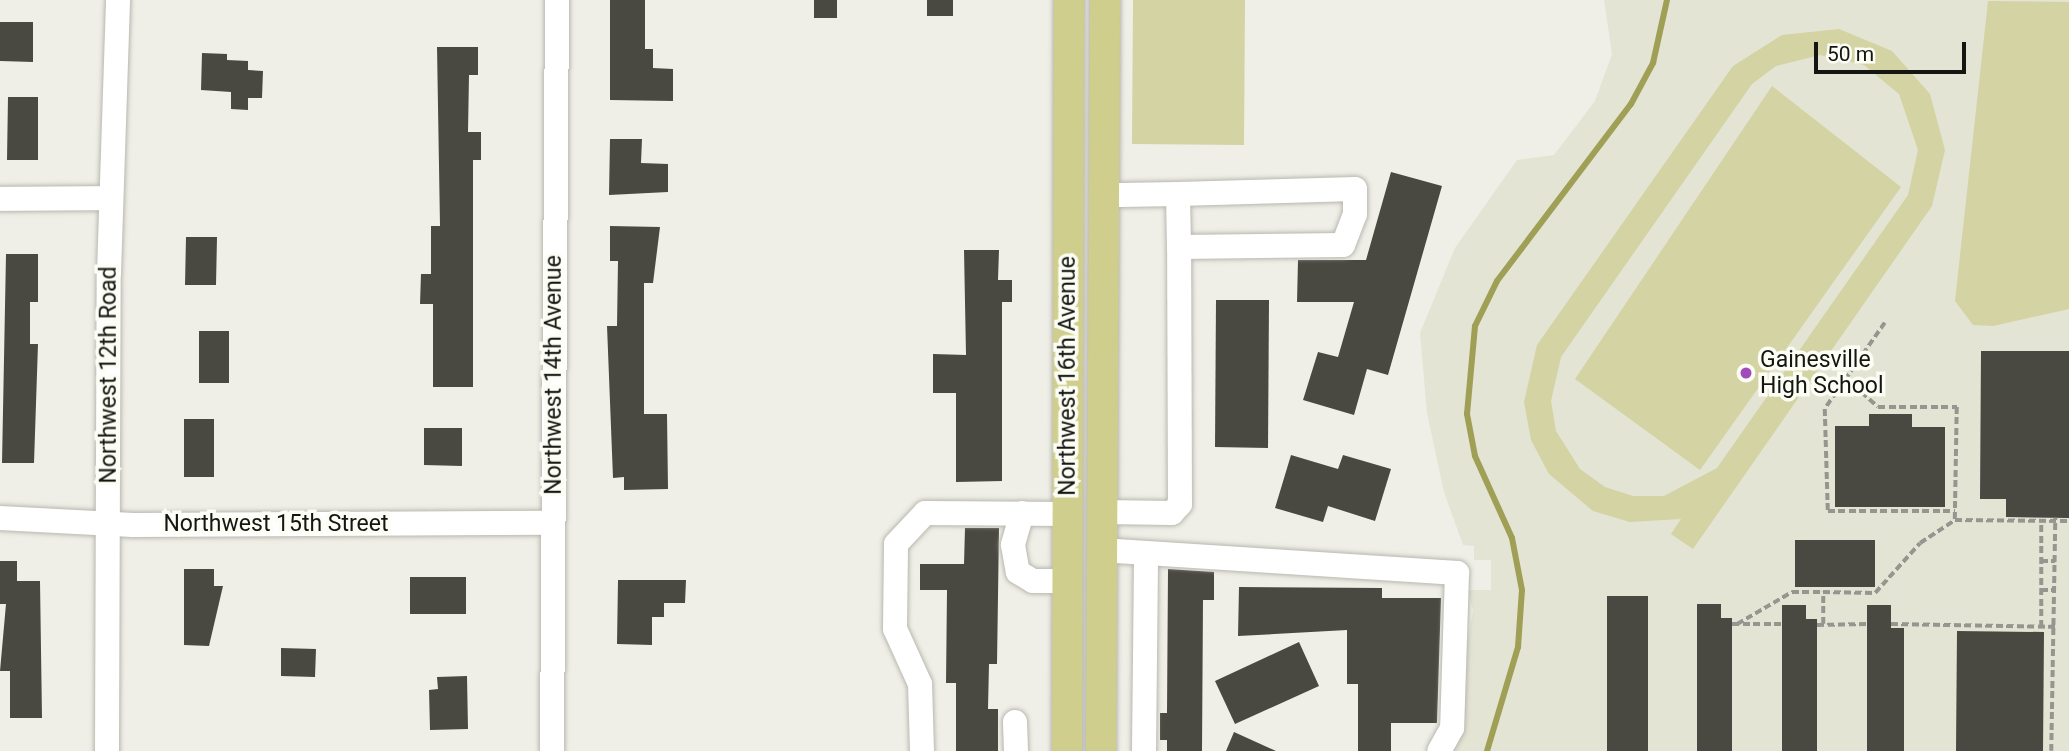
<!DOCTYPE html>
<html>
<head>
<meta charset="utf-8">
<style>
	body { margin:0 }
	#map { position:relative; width:2069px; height:751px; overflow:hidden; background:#efefe7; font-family:Roboto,sans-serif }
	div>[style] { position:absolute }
	.built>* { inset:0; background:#e3e4d3 }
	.green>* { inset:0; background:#d3d3a4 }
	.stream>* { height:6px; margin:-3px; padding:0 3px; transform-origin:3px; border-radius:3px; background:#a09f56 }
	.building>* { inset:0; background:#494942 }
	.path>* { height:3.5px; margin-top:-1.75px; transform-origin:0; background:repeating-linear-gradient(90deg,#969690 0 7px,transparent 0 10.5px) }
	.roads { filter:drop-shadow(0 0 2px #b8b8b0) drop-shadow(0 0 2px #b8b8b0) }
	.minor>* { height:24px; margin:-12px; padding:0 12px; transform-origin:12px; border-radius:12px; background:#fff }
	.major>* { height:30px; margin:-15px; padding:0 15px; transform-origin:15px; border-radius:15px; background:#d0ce8c }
	.dots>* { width:19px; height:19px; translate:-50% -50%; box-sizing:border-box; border:4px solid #fcfdf4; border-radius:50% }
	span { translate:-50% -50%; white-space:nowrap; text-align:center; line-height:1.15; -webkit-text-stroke:7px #fcfdf4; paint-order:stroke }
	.poi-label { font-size:23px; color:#151512 }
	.left { translate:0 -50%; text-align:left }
	.street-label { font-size:23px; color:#151512 }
	.scale { position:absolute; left:1814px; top:42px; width:152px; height:32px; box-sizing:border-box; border:4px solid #151512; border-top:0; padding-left:9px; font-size:21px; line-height:24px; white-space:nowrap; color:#151512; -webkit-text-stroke:5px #fcfdf4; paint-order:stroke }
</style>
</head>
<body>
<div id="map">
	<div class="built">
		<i style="clip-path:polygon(1604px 0,2069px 0,2069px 751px,1449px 751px,1473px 610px,1467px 590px,1491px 590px,1491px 560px,1474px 560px,1474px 546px,1463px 545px,1444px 492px,1427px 413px,1420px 333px,1455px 248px,1517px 160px,1554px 155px,1595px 101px,1612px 54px)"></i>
	</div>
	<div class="green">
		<i style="clip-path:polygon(1133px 0,1245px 0,1244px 145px,1132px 144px)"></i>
		<i style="clip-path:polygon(1988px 1px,2069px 2px,2069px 309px,1993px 326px,1973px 325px,1955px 301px)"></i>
		<i style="clip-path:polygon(evenodd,1839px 29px,1892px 51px,1930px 94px,1945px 150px,1932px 206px,1693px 549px,1671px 534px,1681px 519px,1630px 522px,1593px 511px,1549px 474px,1531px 440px,1524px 402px,1537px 345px,1733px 66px,1782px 35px,1839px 29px,1820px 55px,1864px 65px,1899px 94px,1918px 150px,1908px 195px,1717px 468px,1664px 496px,1633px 496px,1605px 487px,1580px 469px,1556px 431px,1551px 401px,1561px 357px,1752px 84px,1776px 66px,1820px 55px)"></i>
		<i style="clip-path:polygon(1772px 86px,1901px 187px,1700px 470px,1575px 379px)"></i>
	</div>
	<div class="stream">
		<i style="left:1487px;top:751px;width:109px;rotate:-73.4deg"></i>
		<i style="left:1518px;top:647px;width:57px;rotate:-86deg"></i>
		<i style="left:1522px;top:590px;width:53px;rotate:-100.9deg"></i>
		<i style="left:1512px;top:538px;width:90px;rotate:-114.3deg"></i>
		<i style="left:1475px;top:456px;width:43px;rotate:-100.8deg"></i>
		<i style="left:1467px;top:414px;width:88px;rotate:-84.8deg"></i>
		<i style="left:1475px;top:326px;width:50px;rotate:-63.9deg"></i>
		<i style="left:1497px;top:281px;width:222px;rotate:-52.9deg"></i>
		<i style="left:1631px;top:104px;width:47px;rotate:-61.8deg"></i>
		<i style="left:1653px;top:63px;width:65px;rotate:-77.5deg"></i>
	</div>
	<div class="building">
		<i style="clip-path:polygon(610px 0,645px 0,645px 49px,653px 49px,653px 68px,673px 69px,673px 101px,610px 100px)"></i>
		<i style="clip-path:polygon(814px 0,837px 0,837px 18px,814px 18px)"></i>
		<i style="clip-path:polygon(927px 0,953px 0,953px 16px,927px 16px)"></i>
		<i style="clip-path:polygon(0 22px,33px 22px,33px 62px,0 61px)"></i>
		<i style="clip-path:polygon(437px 47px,478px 47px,478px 75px,469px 75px,468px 132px,481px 132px,481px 160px,473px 160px,473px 387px,433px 387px,433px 304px,420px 304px,421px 274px,431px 274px,431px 226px,440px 226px)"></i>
		<i style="clip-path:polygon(202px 53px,227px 54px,227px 60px,248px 61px,248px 70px,263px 71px,262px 98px,248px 98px,248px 110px,231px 109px,231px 92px,201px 90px)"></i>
		<i style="clip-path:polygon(8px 97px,38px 97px,38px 160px,7px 160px)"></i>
		<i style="clip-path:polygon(610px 139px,642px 139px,641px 163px,668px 164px,668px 192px,609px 195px)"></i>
		<i style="clip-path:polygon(1391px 172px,1442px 186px,1388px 375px,1367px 369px,1354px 415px,1303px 400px,1318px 352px,1338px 357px,1354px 302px,1297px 302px,1298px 260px,1366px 260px)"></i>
		<i style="clip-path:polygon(610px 226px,660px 227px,653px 283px,644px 283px,644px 414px,667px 414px,668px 489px,624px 490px,624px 477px,613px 478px,607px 326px,617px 326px,618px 261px,610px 261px)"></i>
		<i style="clip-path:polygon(186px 237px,217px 237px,216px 285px,185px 285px)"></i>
		<i style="clip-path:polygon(964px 250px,999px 250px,998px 280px,1012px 280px,1012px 302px,1002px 302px,1002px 481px,956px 482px,956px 393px,933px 393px,933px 354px,966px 355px)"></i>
		<i style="clip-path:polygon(6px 254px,38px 254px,38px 302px,30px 302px,30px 344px,38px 344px,34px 463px,2px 463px)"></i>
		<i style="clip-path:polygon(1216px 300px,1269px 300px,1268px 448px,1215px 447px)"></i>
		<i style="clip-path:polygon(199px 331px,229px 331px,229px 383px,199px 383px)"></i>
		<i style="clip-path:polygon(1981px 351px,2069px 351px,2069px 518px,2006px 517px,2006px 499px,1980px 499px)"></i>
		<i style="clip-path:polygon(1869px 414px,1912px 414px,1912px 427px,1945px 427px,1945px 507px,1835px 507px,1835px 426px,1869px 426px)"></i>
		<i style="clip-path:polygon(184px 419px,214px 419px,214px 477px,184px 477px)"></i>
		<i style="clip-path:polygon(424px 428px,462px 428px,462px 466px,424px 465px)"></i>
		<i style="clip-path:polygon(1291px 455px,1338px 469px,1343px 455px,1391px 469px,1375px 521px,1328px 506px,1323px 522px,1275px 508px)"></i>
		<i style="clip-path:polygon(965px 528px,999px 528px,997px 664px,989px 664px,988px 709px,998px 709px,998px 751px,956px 751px,956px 683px,946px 683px,947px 590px,920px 590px,920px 564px,964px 564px)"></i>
		<i style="clip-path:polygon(1795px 540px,1875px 540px,1875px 587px,1795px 587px)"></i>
		<i style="clip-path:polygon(0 561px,17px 561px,17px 581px,40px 581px,42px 718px,10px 718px,10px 671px,0 671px,6px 604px,0 604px)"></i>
		<i style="clip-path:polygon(184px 569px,214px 569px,214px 586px,223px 586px,209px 646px,184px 645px)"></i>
		<i style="clip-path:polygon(1168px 569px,1214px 572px,1214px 600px,1203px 600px,1202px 751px,1167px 751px,1167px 740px,1160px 740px,1160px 713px,1167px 713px)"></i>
		<i style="clip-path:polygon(410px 577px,466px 577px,466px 614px,410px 614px)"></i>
		<i style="clip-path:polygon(618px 580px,686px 580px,685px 603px,664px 603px,664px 617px,652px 617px,652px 645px,617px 644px)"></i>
		<i style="clip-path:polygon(1239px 587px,1382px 588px,1382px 598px,1441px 598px,1437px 723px,1391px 723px,1391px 751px,1358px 751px,1358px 684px,1347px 684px,1347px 630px,1238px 636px)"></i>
		<i style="clip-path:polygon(1607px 596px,1648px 596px,1648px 751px,1607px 751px)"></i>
		<i style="clip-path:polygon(1697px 604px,1721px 604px,1721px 618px,1732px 618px,1732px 751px,1697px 751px)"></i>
		<i style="clip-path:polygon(1782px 605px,1806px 605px,1806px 619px,1817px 619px,1817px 751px,1782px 751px)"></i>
		<i style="clip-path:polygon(1867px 605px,1891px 605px,1891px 628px,1904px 628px,1904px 751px,1867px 751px)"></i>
		<i style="clip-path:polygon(1957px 631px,2044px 632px,2043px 751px,1956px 751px)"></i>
		<i style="clip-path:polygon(1299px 642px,1319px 686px,1235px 724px,1215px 681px)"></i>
		<i style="clip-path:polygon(281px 648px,316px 649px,315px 677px,281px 676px)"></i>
		<i style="clip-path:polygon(467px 676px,468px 729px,430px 730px,429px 690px,438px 689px,437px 677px)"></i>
		<i style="clip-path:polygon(1234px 732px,1276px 751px,1226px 751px)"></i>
	</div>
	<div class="path">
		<i style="left:1885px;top:323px;width:105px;rotate:124.9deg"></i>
		<i style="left:1825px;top:409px;width:102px;rotate:88.3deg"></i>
		<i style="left:1828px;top:511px;width:127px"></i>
		<i style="left:1846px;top:378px;width:43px;rotate:42.2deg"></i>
		<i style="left:1878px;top:407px;width:79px"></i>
		<i style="left:1957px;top:407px;width:113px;rotate:91deg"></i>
		<i style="left:2041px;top:561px;width:14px"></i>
		<i style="left:2041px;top:590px;width:14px"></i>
		<i style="left:1732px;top:624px;width:50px"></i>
		<i style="left:1737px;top:624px;width:64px;rotate:-30.2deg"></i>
		<i style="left:1792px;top:592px;width:31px"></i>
		<i style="left:1823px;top:624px;width:32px;rotate:-90deg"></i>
		<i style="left:1823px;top:592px;width:52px;rotate:1.1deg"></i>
		<i style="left:1875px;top:593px;width:67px;rotate:-48deg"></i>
		<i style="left:1920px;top:543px;width:42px;rotate:-33.3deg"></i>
		<i style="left:1955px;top:520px;width:114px;rotate:0.5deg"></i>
		<i style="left:1891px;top:624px;width:164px;rotate:1deg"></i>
		<i style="left:1817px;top:625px;width:50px;rotate:-1.1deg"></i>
		<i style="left:2041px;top:627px;width:107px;rotate:-90deg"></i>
		<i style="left:2051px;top:751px;width:233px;rotate:-89deg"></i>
	</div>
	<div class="roads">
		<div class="minor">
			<i style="left:1104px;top:196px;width:16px;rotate:-4deg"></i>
			<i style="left:1120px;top:195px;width:58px;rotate:-1deg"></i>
			<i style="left:1178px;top:194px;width:177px;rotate:-1.6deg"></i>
			<i style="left:1355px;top:189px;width:25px;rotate:90deg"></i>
			<i style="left:1355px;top:214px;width:33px;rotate:111deg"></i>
			<i style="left:1343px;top:245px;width:164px;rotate:179.3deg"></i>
			<i style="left:1179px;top:247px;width:53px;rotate:-91.1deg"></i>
			<i style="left:0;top:199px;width:111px;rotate:-0.5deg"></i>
			<i style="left:1102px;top:512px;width:70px;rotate:0.8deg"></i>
			<i style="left:1172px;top:513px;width:12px;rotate:-48deg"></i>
			<i style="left:1180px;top:504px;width:257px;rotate:-90.2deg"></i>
			<i style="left:1022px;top:513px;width:33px;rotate:106deg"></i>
			<i style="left:1013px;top:545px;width:27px;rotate:80deg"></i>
			<i style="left:1018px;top:572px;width:17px;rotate:31deg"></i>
			<i style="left:1033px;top:581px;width:34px"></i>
			<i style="left:0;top:518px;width:133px;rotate:3deg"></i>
			<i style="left:133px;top:525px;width:419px;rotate:-0.3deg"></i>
			<i style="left:1101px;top:550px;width:357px;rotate:3.7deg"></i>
			<i style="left:1457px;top:573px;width:155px;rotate:91.8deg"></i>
			<i style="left:1452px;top:728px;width:26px;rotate:119deg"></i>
			<i style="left:1015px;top:722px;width:29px;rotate:88deg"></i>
			<i style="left:107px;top:751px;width:478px;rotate:-89.8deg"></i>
			<i style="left:109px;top:273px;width:273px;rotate:-88.1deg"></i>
			<i style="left:552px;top:751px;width:751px;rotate:-89.62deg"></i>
			<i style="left:922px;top:751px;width:67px;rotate:-91.7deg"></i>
			<i style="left:920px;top:684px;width:60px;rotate:-114.4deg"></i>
			<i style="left:895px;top:629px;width:85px;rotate:-89.3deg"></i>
			<i style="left:896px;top:544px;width:42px;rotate:-46.9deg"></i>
			<i style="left:925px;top:513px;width:143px;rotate:0.4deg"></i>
			<i style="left:1144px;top:751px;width:195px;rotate:-89.4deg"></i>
		</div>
		<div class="major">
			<i style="left:1067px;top:751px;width:751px;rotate:-89.85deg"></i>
			<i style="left:1101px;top:751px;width:751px;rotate:-89.69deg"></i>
		</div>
	</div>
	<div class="dots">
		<i style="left:1746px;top:373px;background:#a14cba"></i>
	</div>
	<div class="poi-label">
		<span class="left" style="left:1760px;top:373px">Gainesville<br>High School</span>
	</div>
	<div class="street-label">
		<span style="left:109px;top:375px;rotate:-90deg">Northwest 12th Road</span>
		<span style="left:554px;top:375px;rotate:-90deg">Northwest 14th Avenue</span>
		<span style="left:1068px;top:376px;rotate:-90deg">Northwest 16th Avenue</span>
		<span style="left:276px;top:524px">Northwest 15th Street</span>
	</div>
	<div class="scale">50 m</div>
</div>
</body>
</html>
